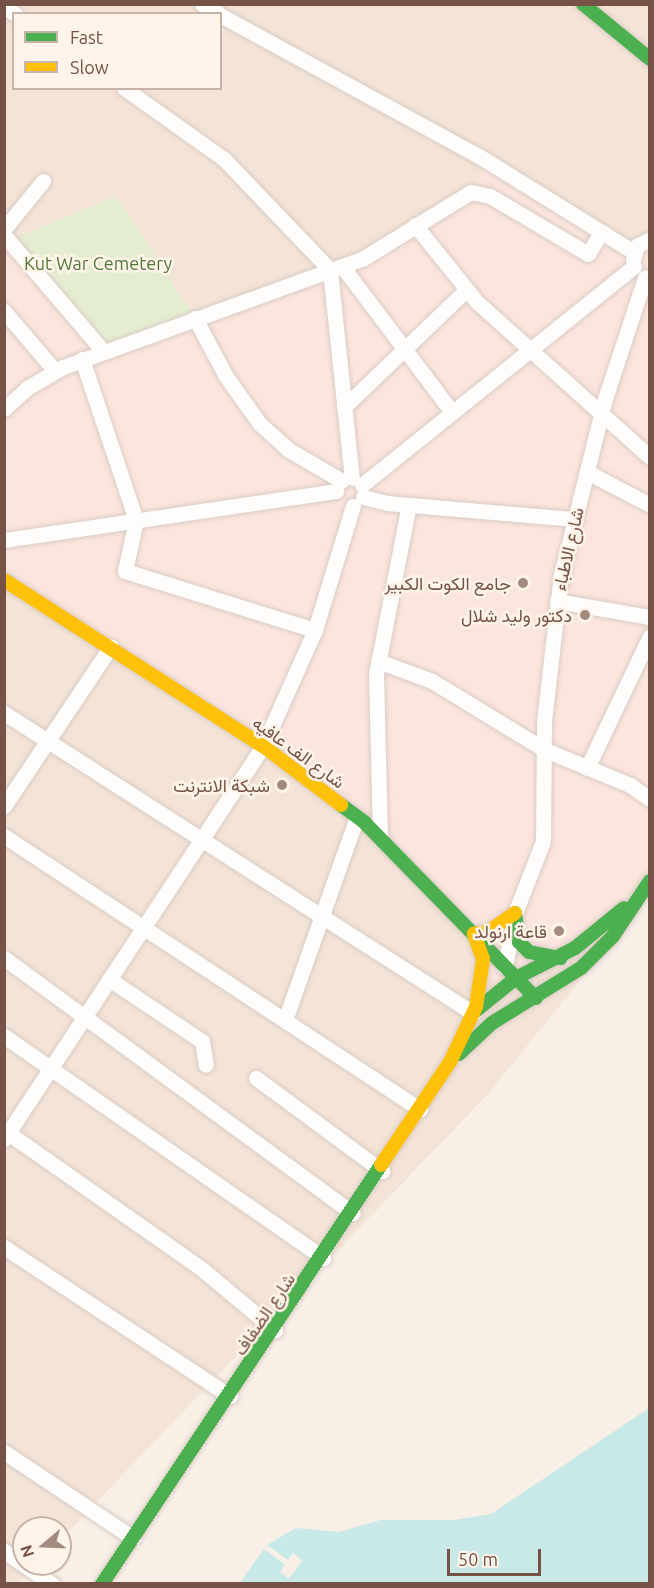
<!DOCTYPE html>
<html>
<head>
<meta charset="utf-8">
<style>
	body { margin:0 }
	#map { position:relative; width:654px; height:1588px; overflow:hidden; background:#f8efe7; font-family:Ubuntu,Vazirmatn,sans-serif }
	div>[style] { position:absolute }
	.residential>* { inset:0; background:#f4e4d7 }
	.commercial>* { inset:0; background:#fce5dd }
	.green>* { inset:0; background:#e5edd1 }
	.water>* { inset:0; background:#c8e9e8 }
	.pier>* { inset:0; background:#f8efe7 }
	.roads { filter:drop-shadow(0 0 2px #d9ccc5) drop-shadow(0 0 2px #d9ccc5) }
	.street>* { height:15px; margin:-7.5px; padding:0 7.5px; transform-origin:7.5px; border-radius:7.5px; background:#fefdfb }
	.fast>* { height:14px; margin:-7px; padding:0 7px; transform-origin:7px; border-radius:7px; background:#4caf50 }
	.slow>* { height:14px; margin:-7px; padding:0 7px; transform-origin:7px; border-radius:7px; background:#ffc107 }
	.dots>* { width:16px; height:16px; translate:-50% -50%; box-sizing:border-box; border:3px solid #fff4e9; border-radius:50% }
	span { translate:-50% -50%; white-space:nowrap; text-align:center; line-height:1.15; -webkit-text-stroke:5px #fff4e9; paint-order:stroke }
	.park-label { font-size:18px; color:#53783b }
	.street-label { font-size:18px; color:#775246 }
	.poi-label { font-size:18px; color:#775246 }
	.right { translate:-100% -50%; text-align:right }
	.frame { position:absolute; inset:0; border:6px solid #775246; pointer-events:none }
	.legend { position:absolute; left:12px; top:12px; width:210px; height:78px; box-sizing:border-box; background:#fff4e9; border:2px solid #c9b3a8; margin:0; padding:8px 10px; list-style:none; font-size:18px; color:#775246 }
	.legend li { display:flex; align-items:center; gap:12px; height:30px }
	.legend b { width:30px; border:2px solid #c9b3a8 }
	.north { position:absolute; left:12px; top:1516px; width:60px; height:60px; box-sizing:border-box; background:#fff4e9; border:2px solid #c9b3a8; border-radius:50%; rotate:251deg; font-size:16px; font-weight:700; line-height:24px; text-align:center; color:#775246 }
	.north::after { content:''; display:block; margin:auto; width:21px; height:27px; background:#a4897e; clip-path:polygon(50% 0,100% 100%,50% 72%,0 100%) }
	.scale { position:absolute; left:447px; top:1549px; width:94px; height:27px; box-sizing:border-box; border:3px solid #775246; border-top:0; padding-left:8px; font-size:18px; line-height:21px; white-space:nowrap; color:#775246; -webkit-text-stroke:4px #fff4e9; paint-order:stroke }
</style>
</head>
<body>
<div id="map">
	<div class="residential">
		<i style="clip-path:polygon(evenodd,5px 5px,649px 5px,649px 896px,487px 1095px,60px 1540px,60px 1528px,24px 1528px,24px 1564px,37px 1564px,18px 1583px,5px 1584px,5px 5px,14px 14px,220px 14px,220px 88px,14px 88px,14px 14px)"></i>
	</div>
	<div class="commercial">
		<i style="clip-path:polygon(488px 162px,649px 252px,649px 867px,585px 940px,498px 990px,480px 947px,380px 837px,5px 579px,5px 236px,103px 351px,362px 259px,471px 192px)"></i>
	</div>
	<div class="green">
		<i style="clip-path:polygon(116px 196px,195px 318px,103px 351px,11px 240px)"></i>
	</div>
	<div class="water">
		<i style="clip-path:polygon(649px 1408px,649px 1583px,239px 1584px,267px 1545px,296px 1528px,339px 1532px,380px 1520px,454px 1520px,491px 1514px)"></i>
	</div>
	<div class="pier">
		<i style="clip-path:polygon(267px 1545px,288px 1560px,293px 1553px,302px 1561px,289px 1579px,280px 1572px,285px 1565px,264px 1549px)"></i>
	</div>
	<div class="roads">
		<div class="street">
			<i style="left:202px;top:4px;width:20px;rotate:30deg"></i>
			<i style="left:4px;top:6px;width:14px;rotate:36deg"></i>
			<i style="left:220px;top:15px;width:295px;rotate:28.6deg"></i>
			<i style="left:479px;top:156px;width:182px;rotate:31.8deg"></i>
			<i style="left:124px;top:88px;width:123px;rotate:35.4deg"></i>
			<i style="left:224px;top:159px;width:153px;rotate:46.3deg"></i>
			<i style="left:330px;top:270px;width:209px;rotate:84deg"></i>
			<i style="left:415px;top:225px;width:99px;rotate:51.2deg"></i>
			<i style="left:477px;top:302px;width:232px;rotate:41.9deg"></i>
			<i style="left:4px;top:229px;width:62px;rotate:-50.9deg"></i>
			<i style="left:4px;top:235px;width:153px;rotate:49.5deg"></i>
			<i style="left:633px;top:260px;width:15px;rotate:-74deg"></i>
			<i style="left:637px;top:246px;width:15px;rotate:-28deg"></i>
			<i style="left:342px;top:266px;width:183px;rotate:53deg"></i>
			<i style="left:4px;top:311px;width:79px;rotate:49.6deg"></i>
			<i style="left:195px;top:318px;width:64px;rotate:62.2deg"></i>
			<i style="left:225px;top:375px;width:60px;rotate:54.5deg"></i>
			<i style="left:260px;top:424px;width:39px;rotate:42deg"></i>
			<i style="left:289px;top:450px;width:61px;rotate:30.3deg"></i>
			<i style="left:82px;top:359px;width:170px;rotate:71.5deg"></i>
			<i style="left:136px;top:520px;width:52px;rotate:102.2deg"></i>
			<i style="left:125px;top:571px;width:199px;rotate:17.3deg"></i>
			<i style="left:344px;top:407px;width:169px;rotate:-43.8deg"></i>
			<i style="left:4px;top:409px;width:31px;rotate:-42deg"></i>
			<i style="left:27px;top:388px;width:42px;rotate:-30.3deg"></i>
			<i style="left:63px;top:367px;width:318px;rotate:-19.9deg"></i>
			<i style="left:362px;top:259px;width:128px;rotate:-31.6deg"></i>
			<i style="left:471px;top:192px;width:19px;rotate:12deg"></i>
			<i style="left:490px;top:196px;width:114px;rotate:30.6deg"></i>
			<i style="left:588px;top:254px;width:26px;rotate:-59deg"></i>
			<i style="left:587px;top:472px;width:71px;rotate:27.6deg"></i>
			<i style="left:362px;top:485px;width:349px;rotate:-38.8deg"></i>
			<i style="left:363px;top:497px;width:25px;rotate:14deg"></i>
			<i style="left:387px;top:503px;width:189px;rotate:4.9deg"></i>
			<i style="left:4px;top:540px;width:336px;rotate:-8.4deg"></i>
			<i style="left:557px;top:601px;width:94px;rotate:9.8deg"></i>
			<i style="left:378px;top:661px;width:58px;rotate:20.3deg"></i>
			<i style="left:432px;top:681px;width:132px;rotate:31.4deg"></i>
			<i style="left:545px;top:750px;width:92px;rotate:22.4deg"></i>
			<i style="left:630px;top:785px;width:24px;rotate:35deg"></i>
			<i style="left:4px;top:713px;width:557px;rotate:32.61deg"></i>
			<i style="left:587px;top:768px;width:146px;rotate:-64.5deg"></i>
			<i style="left:4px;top:806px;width:192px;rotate:-56.2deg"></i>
			<i style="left:4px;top:836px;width:498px;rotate:33.3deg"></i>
			<i style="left:380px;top:837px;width:163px;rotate:-91.4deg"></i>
			<i style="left:376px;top:674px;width:172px;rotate:-79deg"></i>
			<i style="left:4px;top:958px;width:432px;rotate:36.2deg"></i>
			<i style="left:505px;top:967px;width:55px;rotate:-79.5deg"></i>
			<i style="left:515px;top:913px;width:77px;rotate:-68.7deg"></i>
			<i style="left:543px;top:841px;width:120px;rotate:-89.5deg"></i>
			<i style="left:544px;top:721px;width:147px;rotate:-83.4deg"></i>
			<i style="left:561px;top:575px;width:181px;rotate:-76deg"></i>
			<i style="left:605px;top:399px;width:128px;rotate:-71.8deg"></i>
			<i style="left:109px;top:979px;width:112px;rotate:33.7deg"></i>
			<i style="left:202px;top:1041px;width:24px;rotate:81deg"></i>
			<i style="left:285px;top:1020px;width:215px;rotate:-70.5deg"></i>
			<i style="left:4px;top:1036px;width:389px;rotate:34.8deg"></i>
			<i style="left:256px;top:1078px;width:157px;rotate:36.4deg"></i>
			<i style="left:4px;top:1130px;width:243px;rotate:35.1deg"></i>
			<i style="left:203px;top:1270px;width:94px;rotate:39.8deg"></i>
			<i style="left:4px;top:1139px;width:471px;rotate:-56.6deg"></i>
			<i style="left:263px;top:746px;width:127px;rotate:-65.9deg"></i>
			<i style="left:315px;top:630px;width:130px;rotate:-73deg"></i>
			<i style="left:4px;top:1247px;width:271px;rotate:33.4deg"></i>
			<i style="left:4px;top:1452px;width:155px;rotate:33.7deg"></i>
			<i style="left:4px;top:1551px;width:58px;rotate:34.5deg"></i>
		</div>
		<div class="fast">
			<i style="left:583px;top:4px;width:87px;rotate:39.4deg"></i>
			<i style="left:341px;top:805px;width:29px;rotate:36deg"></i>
			<i style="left:364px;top:822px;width:246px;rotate:45.7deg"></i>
			<i style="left:515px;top:913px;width:29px;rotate:82deg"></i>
			<i style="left:519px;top:942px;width:14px;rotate:45deg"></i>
			<i style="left:529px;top:952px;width:32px;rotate:11deg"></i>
			<i style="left:474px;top:1012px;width:54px;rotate:-39deg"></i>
			<i style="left:516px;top:978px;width:66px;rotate:-27deg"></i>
			<i style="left:575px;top:948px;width:63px;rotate:-39.2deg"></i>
			<i style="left:459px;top:1054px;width:45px;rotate:-43.2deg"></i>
			<i style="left:492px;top:1023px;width:105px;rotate:-31.7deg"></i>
			<i style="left:581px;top:968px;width:45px;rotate:-45deg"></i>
			<i style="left:613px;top:936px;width:66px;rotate:-56.1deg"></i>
			<i style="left:102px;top:1584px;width:503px;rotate:-56.34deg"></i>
		</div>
		<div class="slow">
			<i style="left:4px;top:580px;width:308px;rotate:32.7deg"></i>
			<i style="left:263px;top:746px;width:98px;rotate:37.1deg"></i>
			<i style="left:381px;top:1165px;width:124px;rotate:-56.2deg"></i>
			<i style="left:450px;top:1062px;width:61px;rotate:-64.7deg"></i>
			<i style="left:476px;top:1007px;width:49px;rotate:-81.7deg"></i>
			<i style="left:483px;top:959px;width:27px;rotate:-110deg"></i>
			<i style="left:474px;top:934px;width:14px;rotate:-8deg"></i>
			<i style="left:488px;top:932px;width:33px;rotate:-35deg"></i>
		</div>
	</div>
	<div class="dots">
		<i style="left:523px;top:583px;background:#a4897e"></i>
		<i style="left:585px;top:615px;background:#a4897e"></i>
		<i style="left:282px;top:785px;background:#a4897e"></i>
		<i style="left:559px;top:931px;background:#a4897e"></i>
	</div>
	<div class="park-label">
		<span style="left:98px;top:263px">Kut War Cemetery</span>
	</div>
	<div class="street-label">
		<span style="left:568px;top:549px;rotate:-77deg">شارع الاطباء</span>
		<span style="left:299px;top:752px;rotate:36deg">شارع الف عافيه</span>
		<span style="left:264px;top:1314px;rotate:-56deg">شارع الضفاف</span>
	</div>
	<div class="poi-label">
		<span class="right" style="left:511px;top:583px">جامع الكوت الكبير</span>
		<span class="right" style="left:572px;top:615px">دكتور وليد شلال</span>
		<span class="right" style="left:270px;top:785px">شبكة الانترنت</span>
		<span class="right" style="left:547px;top:931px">قاعة ارنولد</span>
	</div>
	<div class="frame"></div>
	<ul class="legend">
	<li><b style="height:8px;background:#4caf50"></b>Fast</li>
	<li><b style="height:8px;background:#ffc107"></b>Slow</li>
	</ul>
	<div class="north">N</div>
	<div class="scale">50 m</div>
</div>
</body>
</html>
